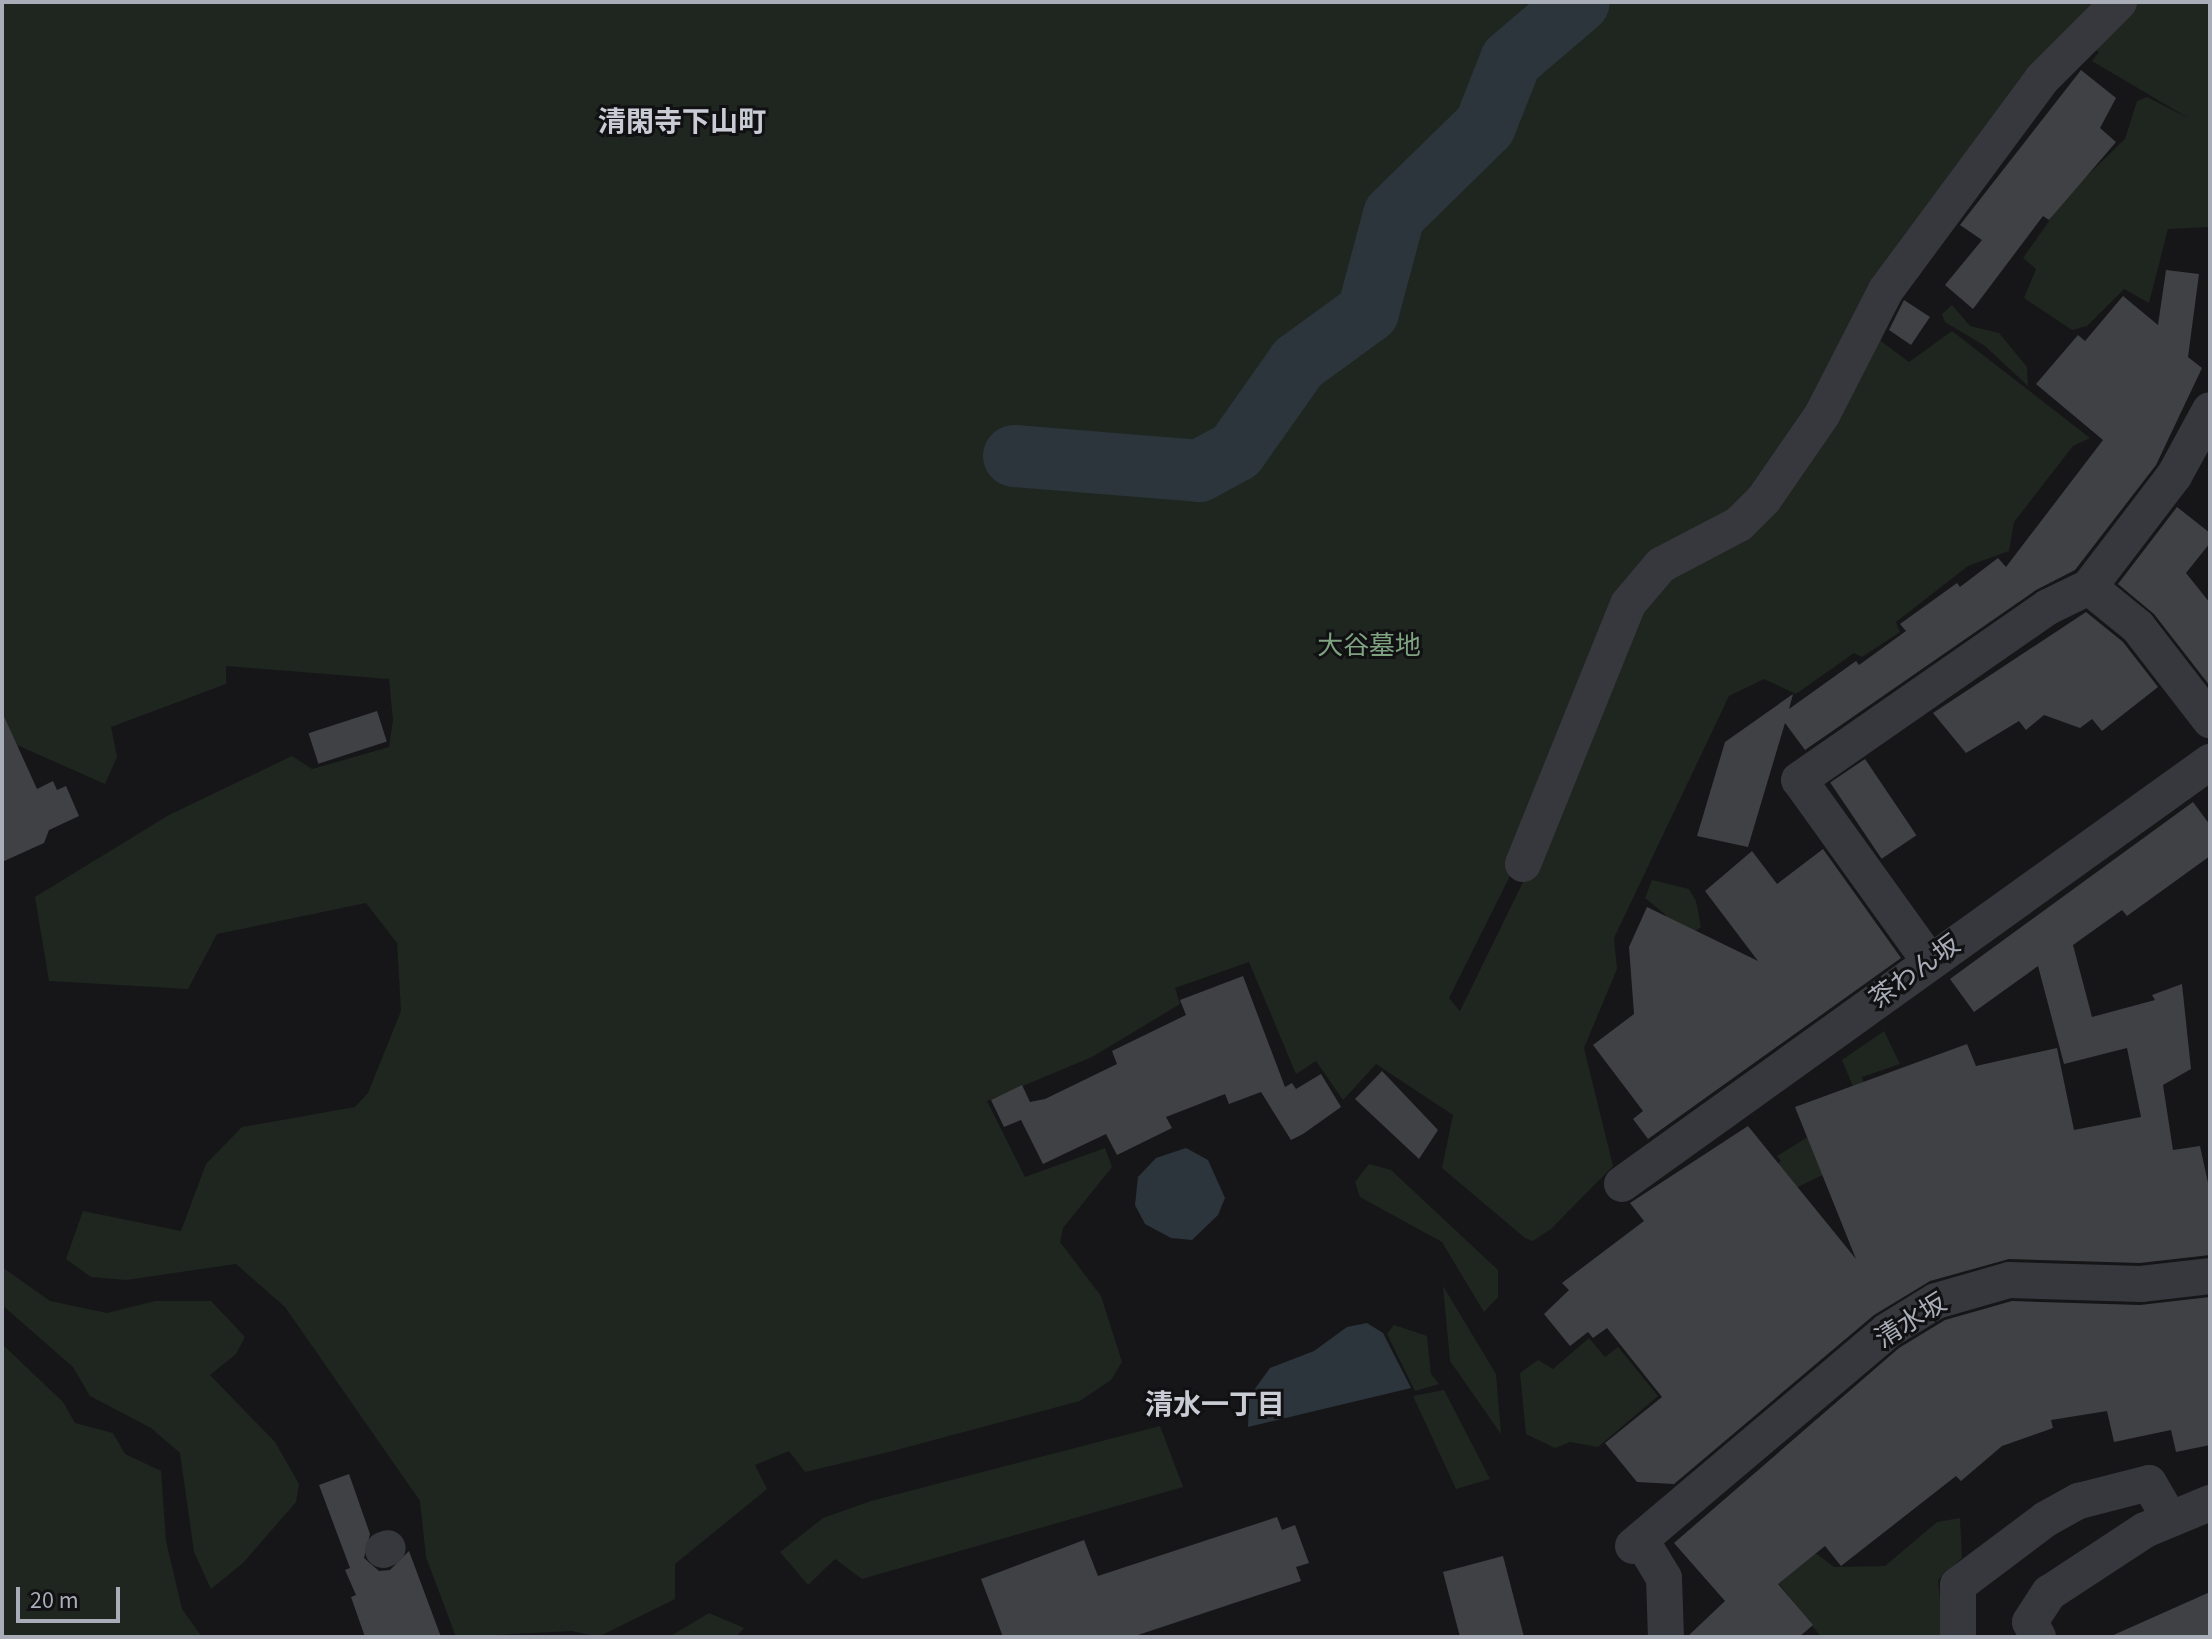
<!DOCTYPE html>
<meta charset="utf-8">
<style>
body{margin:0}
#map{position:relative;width:2212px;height:1639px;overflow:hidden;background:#161618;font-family:"Source Sans 3","Noto Sans JP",sans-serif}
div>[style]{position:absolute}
.green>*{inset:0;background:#1e261f}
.water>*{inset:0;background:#2c353c}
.river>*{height:62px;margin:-31px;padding:0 31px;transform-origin:31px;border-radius:31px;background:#2c353c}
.building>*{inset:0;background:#404145;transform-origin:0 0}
.minor>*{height:36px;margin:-18px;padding:0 18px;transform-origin:18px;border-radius:18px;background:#37383d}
span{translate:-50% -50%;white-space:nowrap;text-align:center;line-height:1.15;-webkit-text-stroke:6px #111113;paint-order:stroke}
.park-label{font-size:26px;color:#7fa381}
.street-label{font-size:26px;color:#a8adb8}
.neighbourhood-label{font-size:28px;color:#c9ccd4;font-weight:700}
.frame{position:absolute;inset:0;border:4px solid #a8adb8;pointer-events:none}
.scale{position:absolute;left:16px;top:1587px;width:104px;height:36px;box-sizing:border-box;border:4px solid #a8adb8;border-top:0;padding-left:10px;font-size:24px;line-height:28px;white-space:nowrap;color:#a8adb8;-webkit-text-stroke:6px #111113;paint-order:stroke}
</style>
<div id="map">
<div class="green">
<div style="clip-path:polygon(2px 2px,2109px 2px,2038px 74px,1857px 324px,1821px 408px,1748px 508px,1670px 552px,1627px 592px,1517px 862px,1449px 998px,1460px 1011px,1551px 825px,1632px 613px,1669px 567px,1744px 530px,1777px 497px,1830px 416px,1870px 333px,1909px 362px,1952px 331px,2090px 438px,2073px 446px,2014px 522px,2009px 551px,1968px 566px,1896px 622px,1900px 632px,1862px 657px,1854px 653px,1796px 694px,1764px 679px,1729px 696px,1614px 938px,1617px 969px,1584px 1048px,1613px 1166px,1551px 1229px,1533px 1241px,1525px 1238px,1442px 1168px,1453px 1115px,1376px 1064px,1343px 1100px,1316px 1061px,1296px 1074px,1249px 962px,1175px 988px,1180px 1004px,1092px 1057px,987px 1101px,1025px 1177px,1105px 1148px,1112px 1167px,1063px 1228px,1060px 1242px,1101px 1296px,1122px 1362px,1111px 1380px,1080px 1401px,889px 1452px,805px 1472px,789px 1451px,755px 1465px,767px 1489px,675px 1564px,675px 1599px,598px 1637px,572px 1631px,456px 1637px,426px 1557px,420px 1501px,285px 1307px,236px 1264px,126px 1280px,91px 1277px,66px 1259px,83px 1211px,181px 1231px,206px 1164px,242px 1127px,355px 1107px,368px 1093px,401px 1011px,397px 943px,366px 903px,217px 934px,188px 989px,49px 981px,35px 897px,169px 815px,292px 756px,312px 769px,389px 747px,393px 720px,389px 679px,226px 666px,226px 684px,111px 727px,117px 757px,105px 784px,17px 745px,2px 745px)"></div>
<div style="clip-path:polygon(2128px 2px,2210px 2px,2210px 227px,2168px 229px,2149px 303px,2124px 289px,2087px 326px,2072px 330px,2024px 298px,2036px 269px,2023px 258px,2068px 194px,2125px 139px,2137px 101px,2147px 97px,2190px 119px,2092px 61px,2099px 52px,2088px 46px)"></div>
<div style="clip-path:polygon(1952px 305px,1970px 326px,1999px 333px,2027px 367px,2028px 386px,1985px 346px,1945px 322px,1942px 314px)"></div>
<div style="clip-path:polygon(1652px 880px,1689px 889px,1696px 901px,1701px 927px,1675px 946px,1663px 932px,1666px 915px,1645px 898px)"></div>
<div style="clip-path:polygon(1884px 1031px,1900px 1064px,1862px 1077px,1871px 1103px,1861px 1106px,1842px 1060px)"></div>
<div style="clip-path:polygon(1811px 1135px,1831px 1171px,1785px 1193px,1767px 1171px,1781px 1161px,1777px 1156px)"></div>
<div style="clip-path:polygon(1369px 1164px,1391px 1170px,1498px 1270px,1498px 1297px,1484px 1312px,1442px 1242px,1360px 1197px,1355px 1182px)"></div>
<div style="clip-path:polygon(2px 1267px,50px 1301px,107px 1313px,155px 1301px,211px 1301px,245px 1337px,236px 1354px,210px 1375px,275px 1442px,299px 1484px,296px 1502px,243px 1563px,211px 1589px,194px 1552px,180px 1453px,151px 1428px,90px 1396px,73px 1367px,2px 1305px)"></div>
<div style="clip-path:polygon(1443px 1286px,1496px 1374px,1501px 1434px,1450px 1361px)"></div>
<div style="clip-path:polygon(1394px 1325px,1427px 1336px,1431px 1374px,1439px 1384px,1415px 1391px,1387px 1334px)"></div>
<div style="clip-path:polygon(1589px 1338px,1605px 1357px,1618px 1347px,1658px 1396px,1598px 1447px,1570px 1442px,1555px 1448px,1526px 1434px,1520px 1373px,1538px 1360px,1553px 1369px)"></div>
<div style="clip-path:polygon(2px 1344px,63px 1402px,75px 1423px,113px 1433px,125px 1454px,161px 1471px,166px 1541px,182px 1609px,202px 1637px,2px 1637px)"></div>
<div style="clip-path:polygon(1444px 1390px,1490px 1479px,1456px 1489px,1413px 1396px)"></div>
<div style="clip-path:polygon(1160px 1426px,1183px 1487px,862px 1579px,835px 1559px,808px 1585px,780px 1552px,823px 1518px,871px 1501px)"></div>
<div style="clip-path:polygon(1960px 1518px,1962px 1558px,1938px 1580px,1944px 1637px,1821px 1637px,1761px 1561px,1817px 1554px,1834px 1567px,1885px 1566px,1937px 1522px)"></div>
<div style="clip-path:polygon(709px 1613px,744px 1628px,736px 1637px,669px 1637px)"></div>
</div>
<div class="water">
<div style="clip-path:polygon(1186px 1148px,1208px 1160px,1225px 1198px,1218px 1215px,1192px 1240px,1171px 1238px,1145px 1224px,1135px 1205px,1138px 1177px,1156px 1158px)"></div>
<div style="clip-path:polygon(1367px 1323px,1383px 1333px,1411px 1388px,1248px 1427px,1249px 1397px,1270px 1368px,1314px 1351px,1347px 1327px)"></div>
</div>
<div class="river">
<div style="left:1014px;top:456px;width:186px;rotate:4.6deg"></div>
<div style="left:1199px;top:471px;width:42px;rotate:-28.4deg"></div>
<div style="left:1236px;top:451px;width:108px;rotate:-54.8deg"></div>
<div style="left:1298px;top:363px;width:87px;rotate:-36.1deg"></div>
<div style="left:1368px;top:312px;width:100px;rotate:-75deg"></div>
<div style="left:1394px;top:215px;width:127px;rotate:-44.4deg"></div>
<div style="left:1485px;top:126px;width:71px;rotate:-68.5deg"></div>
<div style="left:1511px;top:60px;width:89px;rotate:-40.5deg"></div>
</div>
<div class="building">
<div style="clip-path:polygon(2081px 70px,2116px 98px,2100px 128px,2116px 142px,2049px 220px,2043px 216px,1973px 309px,1945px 285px,1982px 240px,1960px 225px)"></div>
<div style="clip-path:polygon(2166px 270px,2199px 274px,2188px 357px,2202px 368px,2156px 465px,2075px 570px,2036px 590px,1805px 750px,1785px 723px,1748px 847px,1697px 836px,1725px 742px,1793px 694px,1789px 709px,1856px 661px,1859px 665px,1906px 631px,1900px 624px,1957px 583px,1960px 587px,1998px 558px,2006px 567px,2103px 440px,2036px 384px,2078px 335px,2085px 341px,2123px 296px,2158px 325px)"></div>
<div style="clip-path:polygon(1904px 300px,1930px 317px,1911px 345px,1889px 330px)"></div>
<div style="clip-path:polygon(2177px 507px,2210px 533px,2210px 543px,2186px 573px,2210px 603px,2210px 686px,2154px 614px,2118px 584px)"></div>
<div style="clip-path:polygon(2086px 612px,2123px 642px,2158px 687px,2102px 731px,2092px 719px,2080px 728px,2044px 715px,2026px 730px,2019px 721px,1966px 753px,1933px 713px)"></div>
<div style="left:377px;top:711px;width:32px;height:72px;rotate:72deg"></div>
<div style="clip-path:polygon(2px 712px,37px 789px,53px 781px,57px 790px,66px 786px,79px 816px,49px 830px,44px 843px,2px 862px)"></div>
<div style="left:1865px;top:759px;width:92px;height:42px;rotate:56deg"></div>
<div style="clip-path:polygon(2193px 802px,2210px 825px,2210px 856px,2127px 916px,2122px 910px,2073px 945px,2092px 1017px,2155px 1000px,2152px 995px,2182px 984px,2191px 1069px,2163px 1085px,2173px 1150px,2200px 1146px,2210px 1192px,2210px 1255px,2140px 1263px,2009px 1259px,1930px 1281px,1874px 1315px,1674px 1484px,1637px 1482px,1605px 1443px,1662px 1397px,1607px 1328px,1593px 1338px,1588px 1332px,1570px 1346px,1544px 1314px,1569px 1290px,1562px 1283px,1644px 1221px,1630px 1203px,1748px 1126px,1856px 1259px,1795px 1107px,1967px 1044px,1976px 1066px,2057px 1048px,2074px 1130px,2141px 1117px,2127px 1048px,2064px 1064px,2038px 966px,1974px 1012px,1950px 979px)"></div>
<div style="clip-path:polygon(1823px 849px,1901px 958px,1648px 1139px,1633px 1119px,1643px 1111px,1593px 1045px,1634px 1014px,1629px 947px,1647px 907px,1758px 961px,1705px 891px,1752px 851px,1777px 884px)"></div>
<div style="clip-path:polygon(1243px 976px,1285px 1087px,1292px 1083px,1296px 1089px,1321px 1074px,1341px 1107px,1303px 1134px,1291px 1140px,1261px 1092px,1229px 1104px,1225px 1094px,1166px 1117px,1172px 1128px,1117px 1155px,1106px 1134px,1043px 1164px,1021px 1120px,1004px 1127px,991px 1100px,1022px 1085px,1030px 1102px,1045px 1099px,1117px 1064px,1112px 1051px,1186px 1015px,1180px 1000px)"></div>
<div style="clip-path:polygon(1382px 1071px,1438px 1130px,1419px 1159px,1355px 1099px)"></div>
<div style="clip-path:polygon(2210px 1297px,2210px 1445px,2176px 1452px,2171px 1430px,2114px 1442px,2107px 1411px,2051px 1420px,2053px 1428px,2002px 1446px,1961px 1481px,1956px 1476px,1841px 1566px,1825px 1546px,1778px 1584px,1813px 1625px,1799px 1637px,1687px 1637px,1725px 1601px,1674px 1543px,1899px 1348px,1945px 1320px,2012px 1301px,2140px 1305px)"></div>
<div style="clip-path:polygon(349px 1474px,370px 1534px,364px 1558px,379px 1571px,390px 1570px,409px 1551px,441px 1637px,365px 1637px,351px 1597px,356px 1595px,345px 1570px,350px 1568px,319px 1485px)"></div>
<div style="clip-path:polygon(1277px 1517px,1282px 1530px,1295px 1525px,1309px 1563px,1296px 1567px,1301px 1581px,1132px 1637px,1003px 1637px,981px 1579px,1084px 1540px,1098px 1576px)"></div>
<div style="clip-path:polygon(1503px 1556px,1524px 1637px,1460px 1637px,1443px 1572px)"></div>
<div style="clip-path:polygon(2210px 1592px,2210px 1637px,2109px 1637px)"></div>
</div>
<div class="minor">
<div style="left:2089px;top:587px;width:63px;rotate:39.2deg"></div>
<div style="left:2138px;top:627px;width:118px;rotate:52.3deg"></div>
<div style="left:1523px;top:864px;width:280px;rotate:-68deg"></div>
<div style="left:1628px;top:604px;width:51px;rotate:-49.8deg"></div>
<div style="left:1661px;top:565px;width:88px;rotate:-27.7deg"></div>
<div style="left:1739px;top:524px;width:35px;rotate:-45deg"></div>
<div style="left:1764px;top:499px;width:102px;rotate:-55.4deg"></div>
<div style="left:1822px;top:415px;width:140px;rotate:-62.9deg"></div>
<div style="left:1886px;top:290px;width:262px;rotate:-53.5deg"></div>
<div style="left:2042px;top:79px;width:109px;rotate:-45deg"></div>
<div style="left:1930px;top:962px;width:224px;rotate:-125.7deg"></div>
<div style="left:1799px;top:780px;width:303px;rotate:-34.8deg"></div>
<div style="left:2048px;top:607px;width:46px;rotate:-26deg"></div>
<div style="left:2089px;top:587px;width:140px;rotate:-52.6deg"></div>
<div style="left:2174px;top:476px;width:75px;rotate:-61.4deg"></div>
<div style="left:1622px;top:1184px;width:724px;rotate:-35.67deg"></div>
<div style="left:1641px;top:1540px;width:44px;rotate:58.8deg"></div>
<div style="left:1664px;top:1578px;width:59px;rotate:88.1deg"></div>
<div style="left:1633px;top:1546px;width:333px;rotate:-40.2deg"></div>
<div style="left:1887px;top:1331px;width:57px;rotate:-31.5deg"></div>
<div style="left:1936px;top:1301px;width:76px;rotate:-16deg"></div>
<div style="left:2009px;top:1280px;width:132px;rotate:1.7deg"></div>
<div style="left:2141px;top:1284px;width:69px;rotate:-6.6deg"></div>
<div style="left:383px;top:1550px;width:5px;rotate:-22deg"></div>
<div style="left:1958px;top:1637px;width:52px;rotate:-90deg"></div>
<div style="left:1958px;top:1585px;width:110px;rotate:-36.9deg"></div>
<div style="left:2046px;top:1519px;width:38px;rotate:-29deg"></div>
<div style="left:2079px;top:1501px;width:72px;rotate:-14.4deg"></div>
<div style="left:2149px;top:1483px;width:39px;rotate:60deg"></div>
<div style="left:2038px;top:1637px;width:17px;rotate:-118deg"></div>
<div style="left:2030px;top:1622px;width:35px;rotate:-57deg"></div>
<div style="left:2049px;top:1593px;width:115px;rotate:-33.3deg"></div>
<div style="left:2145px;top:1530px;width:70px;rotate:-22.6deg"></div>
</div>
<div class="park-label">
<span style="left:1369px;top:646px">大谷墓地</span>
</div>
<div class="street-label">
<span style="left:1915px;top:972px;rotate:-36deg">茶わん坂</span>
<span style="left:1911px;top:1321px;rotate:-32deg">清水坂</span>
</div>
<div class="neighbourhood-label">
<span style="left:682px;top:122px">清閑寺下山町</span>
<span style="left:1215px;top:1405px">清水一丁目</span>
</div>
<div class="frame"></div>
<div class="scale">20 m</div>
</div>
